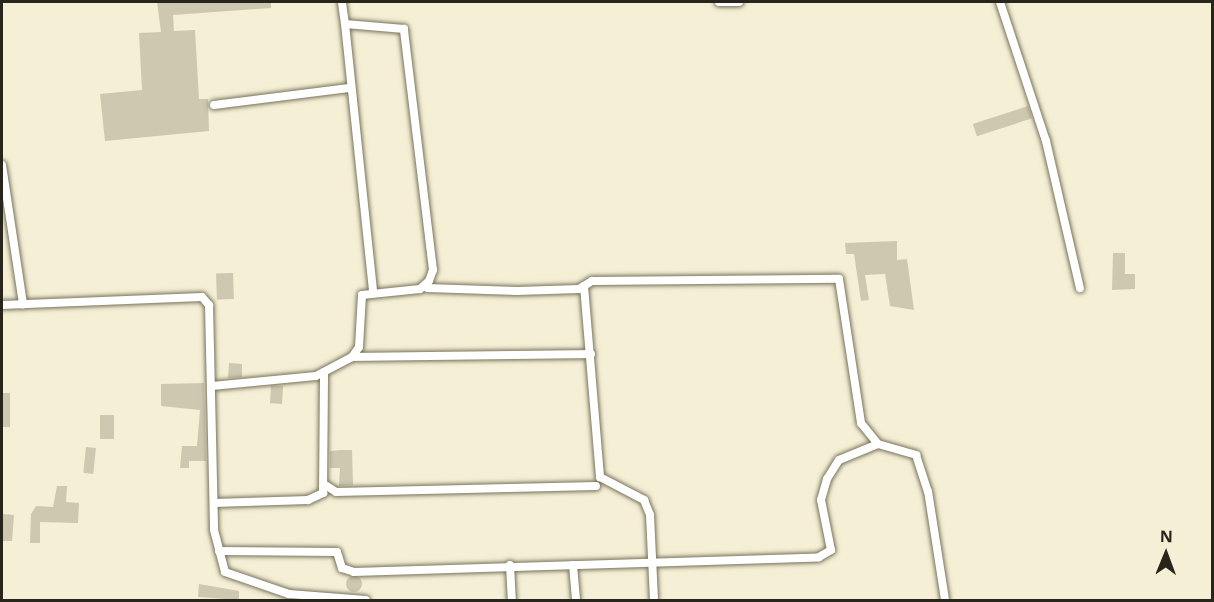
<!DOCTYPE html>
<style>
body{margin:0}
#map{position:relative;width:1214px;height:602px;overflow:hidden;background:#f4efd5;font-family:"Open Sans",sans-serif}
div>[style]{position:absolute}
.building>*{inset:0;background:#cdc8af;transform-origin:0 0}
.round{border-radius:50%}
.roads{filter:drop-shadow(0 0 2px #78735c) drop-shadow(0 0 2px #78735c)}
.minor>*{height:8px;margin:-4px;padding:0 4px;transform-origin:4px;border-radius:4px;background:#fff}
span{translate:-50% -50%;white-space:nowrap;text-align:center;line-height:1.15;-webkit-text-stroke:6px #f4efd5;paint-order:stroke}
.frame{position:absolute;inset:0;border:3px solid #27251c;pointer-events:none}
.north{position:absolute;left:1136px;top:524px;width:60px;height:60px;-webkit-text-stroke:4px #f4efd5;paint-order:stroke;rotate:1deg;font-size:16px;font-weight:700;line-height:24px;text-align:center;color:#27251c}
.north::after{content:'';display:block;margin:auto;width:21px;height:27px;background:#27251c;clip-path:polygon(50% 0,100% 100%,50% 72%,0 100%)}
</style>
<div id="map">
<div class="building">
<div style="clip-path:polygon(157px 2px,271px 2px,271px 8px,173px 15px,174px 31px,195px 30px,199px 99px,208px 99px,209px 131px,105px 141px,100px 94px,142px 90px,139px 33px,161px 32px)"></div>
<div style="left:1028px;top:106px;width:13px;height:58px;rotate:72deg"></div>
<div style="clip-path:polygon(897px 241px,897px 260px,907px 259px,914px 310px,890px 306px,885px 274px,865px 275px,869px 300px,861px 301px,854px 254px,846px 254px,845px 243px)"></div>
<div style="clip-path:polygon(1113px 253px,1125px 253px,1125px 274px,1135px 274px,1135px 289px,1112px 290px)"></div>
<div style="left:233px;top:273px;width:26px;height:17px;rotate:88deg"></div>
<div style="clip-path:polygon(229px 363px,242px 364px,242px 377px,228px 378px)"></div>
<div style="clip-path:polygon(204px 383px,206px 461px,189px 461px,189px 468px,180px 468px,182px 446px,197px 446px,200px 410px,161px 406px,161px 384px)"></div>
<div style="left:283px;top:386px;width:18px;height:12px;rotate:93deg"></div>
<div style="left:2px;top:393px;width:8px;height:34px"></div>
<div style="left:100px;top:415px;width:14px;height:24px"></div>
<div style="left:86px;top:447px;width:10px;height:26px;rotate:6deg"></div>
<div style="clip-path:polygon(341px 450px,352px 450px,353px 485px,339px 486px,340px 468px,330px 468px,330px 451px)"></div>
<div style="clip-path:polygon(57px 486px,67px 486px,66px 502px,79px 503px,78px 523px,40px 522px,40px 543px,30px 543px,31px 514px,36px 506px,53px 507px)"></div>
<div style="clip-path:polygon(2px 514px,14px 515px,12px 541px,2px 541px)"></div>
<div class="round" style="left:346px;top:576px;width:16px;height:16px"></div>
<div style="clip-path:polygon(199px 584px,239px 591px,239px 600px,198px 597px)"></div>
</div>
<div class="roads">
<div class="minor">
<div style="left:719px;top:2px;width:20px"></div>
<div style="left:1000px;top:2px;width:146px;rotate:71.7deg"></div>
<div style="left:1046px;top:141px;width:151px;rotate:77deg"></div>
<div style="left:345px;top:24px;width:268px;rotate:84deg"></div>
<div style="left:214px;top:105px;width:136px;rotate:-7.2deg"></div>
<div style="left:2px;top:165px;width:141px;rotate:81.4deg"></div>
<div style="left:584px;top:286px;width:192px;rotate:85.2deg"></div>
<div style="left:600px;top:477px;width:50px;rotate:27.6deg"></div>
<div style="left:644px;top:500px;width:16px;rotate:68deg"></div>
<div style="left:650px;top:515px;width:85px;rotate:87.3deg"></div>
<div style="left:427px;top:288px;width:90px;rotate:1.9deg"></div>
<div style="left:517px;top:291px;width:62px;rotate:-1.8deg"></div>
<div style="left:579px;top:289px;width:15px;rotate:-32deg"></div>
<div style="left:592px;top:281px;width:247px;rotate:-0.5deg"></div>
<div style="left:839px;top:279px;width:146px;rotate:81.3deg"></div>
<div style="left:861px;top:423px;width:27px;rotate:51deg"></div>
<div style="left:2px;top:305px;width:200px;rotate:-2.3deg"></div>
<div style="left:202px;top:297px;width:11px;rotate:49deg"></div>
<div style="left:209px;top:305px;width:225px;rotate:88.7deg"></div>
<div style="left:214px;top:530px;width:43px;rotate:75.3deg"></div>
<div style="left:225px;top:572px;width:68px;rotate:19deg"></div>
<div style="left:289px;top:594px;width:77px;rotate:4.5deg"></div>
<div style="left:352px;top:357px;width:239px;rotate:-0.7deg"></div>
<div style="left:212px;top:386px;width:104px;rotate:-5.5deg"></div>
<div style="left:316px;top:376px;width:41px;rotate:-27.8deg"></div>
<div style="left:352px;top:357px;width:12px;rotate:-55deg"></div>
<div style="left:359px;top:347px;width:52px;rotate:-86.7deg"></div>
<div style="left:362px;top:295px;width:58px;rotate:-5.9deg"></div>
<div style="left:420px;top:289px;width:12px;rotate:-42deg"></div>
<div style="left:429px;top:281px;width:12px;rotate:-70deg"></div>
<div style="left:433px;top:270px;width:243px;rotate:-96.9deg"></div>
<div style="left:404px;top:29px;width:59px;rotate:-175.2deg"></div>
<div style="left:345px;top:24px;width:22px;rotate:-98deg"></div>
<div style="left:325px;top:485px;width:13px;rotate:32deg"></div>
<div style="left:336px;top:492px;width:260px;rotate:-1.3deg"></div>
<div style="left:214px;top:503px;width:94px;rotate:-1.8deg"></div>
<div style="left:308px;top:500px;width:17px;rotate:-25deg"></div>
<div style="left:323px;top:493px;width:121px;rotate:-89.5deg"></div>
<div style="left:219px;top:551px;width:118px;rotate:0.5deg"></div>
<div style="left:337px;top:552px;width:17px;rotate:73deg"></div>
<div style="left:342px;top:568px;width:13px;rotate:18deg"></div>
<div style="left:354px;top:572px;width:465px;rotate:-1.8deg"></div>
<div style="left:819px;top:557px;width:14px;rotate:-30deg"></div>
<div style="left:831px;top:550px;width:51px;rotate:-101.3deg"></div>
<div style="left:821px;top:500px;width:22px;rotate:-74deg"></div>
<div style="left:827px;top:479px;width:22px;rotate:-58deg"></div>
<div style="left:839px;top:460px;width:42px;rotate:-22.3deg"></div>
<div style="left:878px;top:444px;width:40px;rotate:16deg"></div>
<div style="left:916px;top:455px;width:38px;rotate:72deg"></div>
<div style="left:928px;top:491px;width:110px;rotate:81.1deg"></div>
<div style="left:510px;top:565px;width:35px;rotate:87deg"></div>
<div style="left:573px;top:565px;width:35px;rotate:85deg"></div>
</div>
</div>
<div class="frame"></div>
<div class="north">N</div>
</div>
